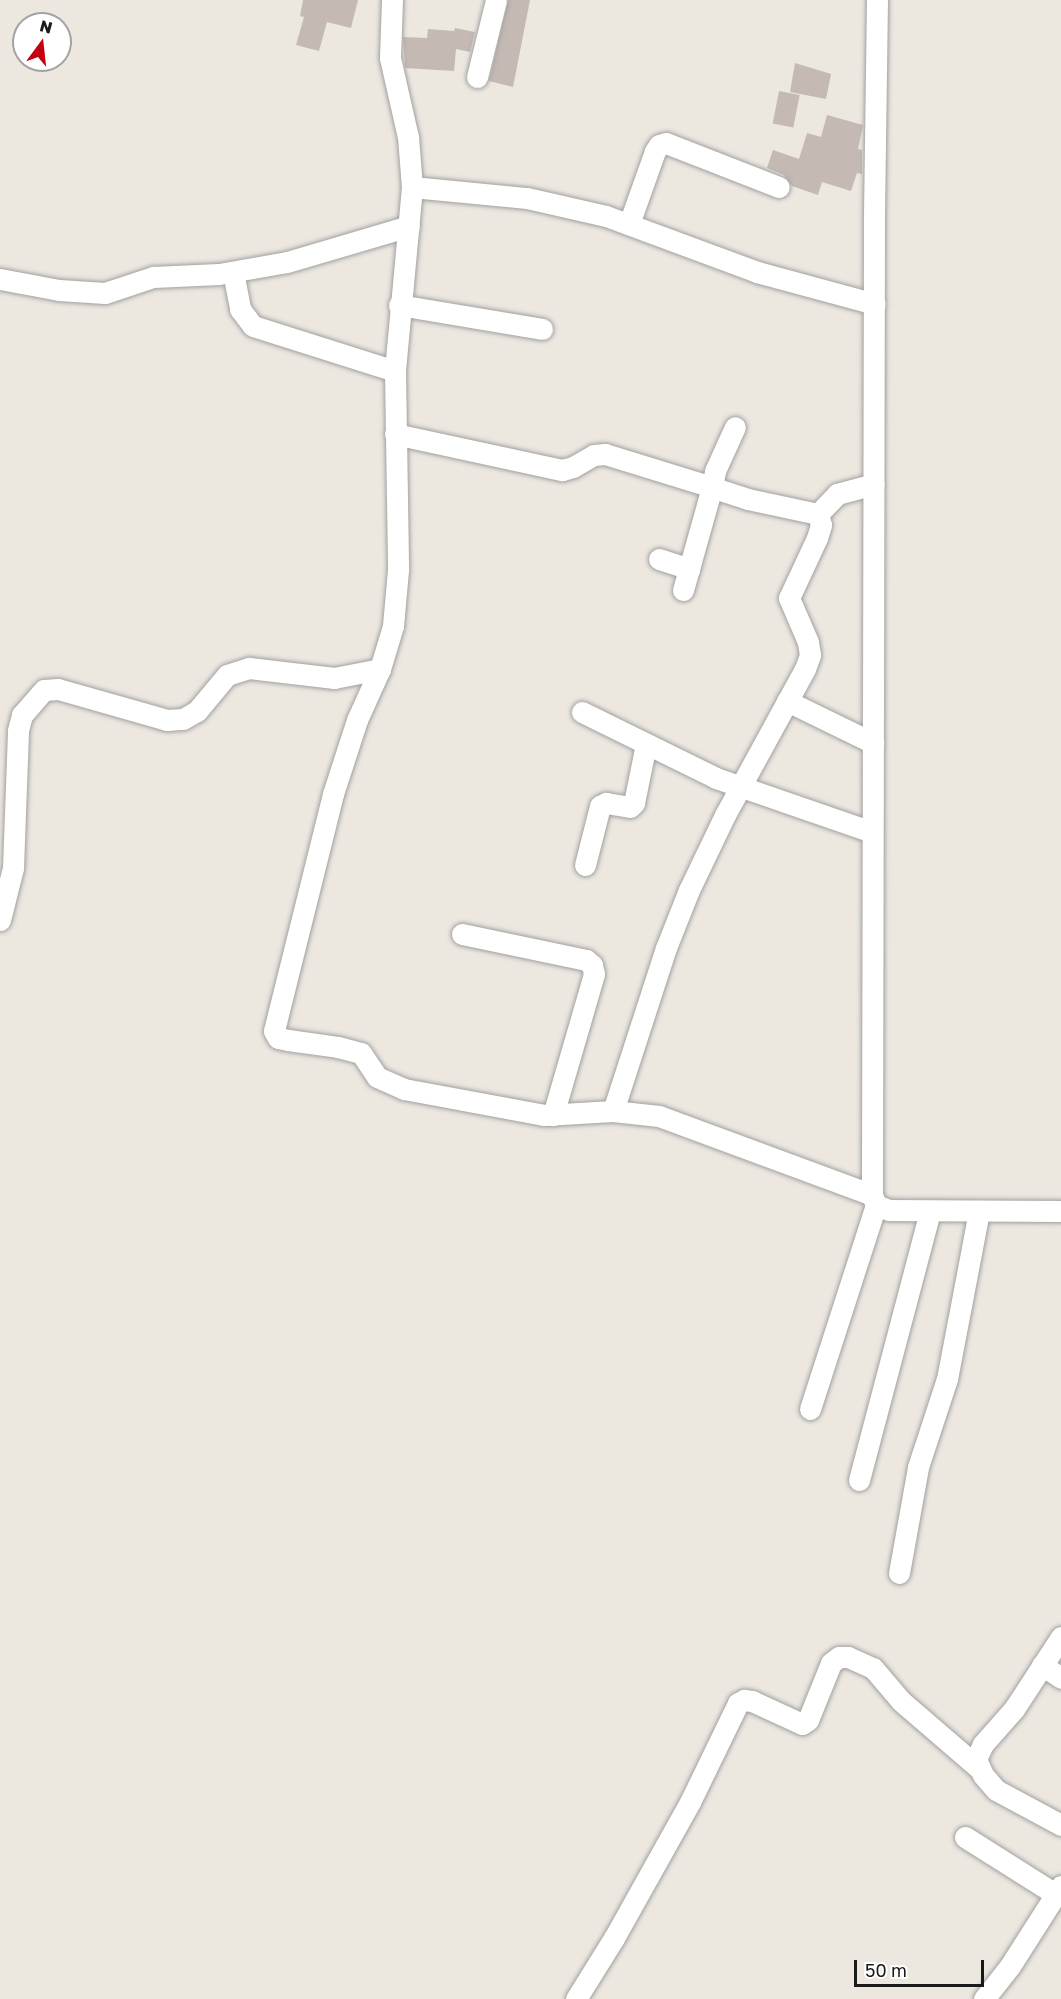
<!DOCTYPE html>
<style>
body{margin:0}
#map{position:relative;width:1061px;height:1999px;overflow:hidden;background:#ece7df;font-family:"Golos Text",sans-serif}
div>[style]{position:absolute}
.building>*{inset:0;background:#c4b9b3;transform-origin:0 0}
.roads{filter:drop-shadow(0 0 2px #a1a1a1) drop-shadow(0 0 2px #a1a1a1)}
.street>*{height:21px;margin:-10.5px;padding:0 10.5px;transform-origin:10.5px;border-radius:10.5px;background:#fff}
span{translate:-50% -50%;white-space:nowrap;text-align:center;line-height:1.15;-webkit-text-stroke:4.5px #fff;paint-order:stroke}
.north{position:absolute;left:12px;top:12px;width:60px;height:60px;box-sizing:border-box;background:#fff;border:2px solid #a3a3a3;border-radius:50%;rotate:15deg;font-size:16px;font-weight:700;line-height:24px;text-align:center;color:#1a1a1a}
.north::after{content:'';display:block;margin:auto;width:21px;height:27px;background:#c4010e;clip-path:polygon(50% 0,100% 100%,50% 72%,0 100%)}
.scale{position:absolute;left:854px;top:1960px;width:130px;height:27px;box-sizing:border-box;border:3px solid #1a1a1a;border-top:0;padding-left:8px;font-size:18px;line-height:21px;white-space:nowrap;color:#1a1a1a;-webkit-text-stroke:4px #fff;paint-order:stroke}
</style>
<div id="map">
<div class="building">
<div style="clip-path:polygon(303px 0,358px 0,351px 28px,327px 22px,319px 51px,296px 45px,304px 17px,300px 16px)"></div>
<div style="clip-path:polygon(508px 0,530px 0,513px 87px,489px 81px)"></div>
<div style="clip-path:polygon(455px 28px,475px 32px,470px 52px,456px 49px,454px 71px,405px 68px,403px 37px,427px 38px,428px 29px,454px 31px)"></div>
<div style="clip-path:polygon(795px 63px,831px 74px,826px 99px,790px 92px)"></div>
<div style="left:779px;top:91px;width:21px;height:33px;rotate:11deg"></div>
<div style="clip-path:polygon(827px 115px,863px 125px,858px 149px,862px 150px,862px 174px,857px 173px,851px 191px,822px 182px,818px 195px,792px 186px,784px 175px,767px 168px,773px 150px,799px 159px,807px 133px,821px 137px)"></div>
</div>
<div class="roads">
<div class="street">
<div style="left:392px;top:0;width:58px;rotate:92deg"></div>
<div style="left:390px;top:58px;width:81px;rotate:77.2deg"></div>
<div style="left:408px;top:137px;width:50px;rotate:85.4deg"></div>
<div style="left:412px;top:187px;width:185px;rotate:95.3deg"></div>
<div style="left:395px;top:371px;width:199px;rotate:89.1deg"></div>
<div style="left:398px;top:570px;width:56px;rotate:95.1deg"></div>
<div style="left:393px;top:626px;width:45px;rotate:106.8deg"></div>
<div style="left:380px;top:669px;width:56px;rotate:114.3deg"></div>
<div style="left:357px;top:720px;width:78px;rotate:108deg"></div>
<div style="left:333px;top:794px;width:244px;rotate:104deg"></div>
<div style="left:274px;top:1031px;width:8px;rotate:60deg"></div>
<div style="left:278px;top:1038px;width:10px;rotate:11deg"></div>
<div style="left:288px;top:1040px;width:50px;rotate:8deg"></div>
<div style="left:338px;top:1047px;width:24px;rotate:15deg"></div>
<div style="left:361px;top:1053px;width:29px;rotate:56deg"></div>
<div style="left:377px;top:1077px;width:30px;rotate:24deg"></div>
<div style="left:404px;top:1089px;width:142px;rotate:10.5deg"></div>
<div style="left:544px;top:1115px;width:69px;rotate:-3.3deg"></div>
<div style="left:613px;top:1111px;width:46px;rotate:6.2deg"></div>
<div style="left:659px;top:1116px;width:227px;rotate:20.3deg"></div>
<div style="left:877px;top:0;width:221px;rotate:90.8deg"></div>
<div style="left:874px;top:221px;width:974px;rotate:90.12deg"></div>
<div style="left:872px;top:1195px;width:11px;rotate:68deg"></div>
<div style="left:876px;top:1205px;width:14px;rotate:21deg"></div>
<div style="left:889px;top:1210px;width:172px;rotate:0.3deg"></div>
<div style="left:477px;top:77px;width:79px;rotate:-76.1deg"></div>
<div style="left:412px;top:187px;width:116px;rotate:5.5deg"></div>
<div style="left:527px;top:198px;width:81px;rotate:12.8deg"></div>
<div style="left:606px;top:216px;width:161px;rotate:20.3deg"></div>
<div style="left:757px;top:272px;width:122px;rotate:15.2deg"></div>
<div style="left:629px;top:224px;width:77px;rotate:-70.4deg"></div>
<div style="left:655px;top:151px;width:7px;rotate:-56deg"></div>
<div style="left:659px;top:145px;width:7px;rotate:-16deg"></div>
<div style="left:666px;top:143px;width:121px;rotate:21.3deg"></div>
<div style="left:233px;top:272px;width:38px;rotate:79deg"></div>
<div style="left:240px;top:309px;width:21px;rotate:53deg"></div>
<div style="left:253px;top:326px;width:149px;rotate:17.6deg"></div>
<div style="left:0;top:279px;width:60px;rotate:10.6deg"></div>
<div style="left:59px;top:290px;width:46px;rotate:3.7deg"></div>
<div style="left:105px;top:293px;width:51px;rotate:-18.4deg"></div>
<div style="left:153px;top:277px;width:66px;rotate:-2.6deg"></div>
<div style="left:219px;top:274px;width:69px;rotate:-10deg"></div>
<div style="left:287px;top:262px;width:127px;rotate:-16.4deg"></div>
<div style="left:399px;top:305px;width:145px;rotate:9.5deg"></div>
<div style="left:395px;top:434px;width:171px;rotate:12.2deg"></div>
<div style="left:562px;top:470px;width:11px;rotate:-15deg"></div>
<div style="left:573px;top:467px;width:24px;rotate:-30deg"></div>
<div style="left:594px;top:455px;width:11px;rotate:-5deg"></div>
<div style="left:605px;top:454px;width:112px;rotate:17.1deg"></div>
<div style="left:712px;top:487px;width:107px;rotate:105.7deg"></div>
<div style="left:818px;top:514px;width:28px;rotate:-46deg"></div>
<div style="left:837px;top:494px;width:38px;rotate:-15deg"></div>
<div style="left:659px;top:559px;width:32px;rotate:18deg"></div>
<div style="left:787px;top:701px;width:96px;rotate:26deg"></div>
<div style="left:582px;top:712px;width:149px;rotate:26.2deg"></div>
<div style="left:716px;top:778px;width:165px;rotate:19.1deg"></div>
<div style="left:585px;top:865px;width:61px;rotate:-75.7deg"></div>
<div style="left:600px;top:806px;width:7px;rotate:-27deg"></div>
<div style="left:606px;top:803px;width:24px;rotate:9deg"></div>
<div style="left:630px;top:807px;width:6px;rotate:-45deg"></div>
<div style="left:634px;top:803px;width:60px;rotate:-78.5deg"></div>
<div style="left:0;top:920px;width:54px;rotate:-76deg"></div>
<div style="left:13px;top:868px;width:138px;rotate:-87.9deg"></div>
<div style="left:18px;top:730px;width:16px;rotate:-75deg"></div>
<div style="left:22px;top:715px;width:33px;rotate:-49deg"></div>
<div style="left:44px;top:690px;width:14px;rotate:-4deg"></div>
<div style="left:58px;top:689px;width:113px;rotate:15.9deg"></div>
<div style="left:167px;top:720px;width:16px;rotate:-4deg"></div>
<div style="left:183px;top:719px;width:16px;rotate:-30deg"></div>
<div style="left:197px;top:711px;width:47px;rotate:-50.2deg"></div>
<div style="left:227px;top:675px;width:23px;rotate:-18deg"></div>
<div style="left:249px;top:668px;width:86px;rotate:6.7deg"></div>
<div style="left:334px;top:678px;width:47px;rotate:-11.1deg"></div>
<div style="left:462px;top:934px;width:127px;rotate:11.8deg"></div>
<div style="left:586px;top:960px;width:8px;rotate:40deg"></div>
<div style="left:592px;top:965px;width:9px;rotate:77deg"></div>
<div style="left:594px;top:974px;width:147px;rotate:106.2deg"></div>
<div style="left:613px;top:1111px;width:171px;rotate:-72deg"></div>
<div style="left:666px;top:948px;width:62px;rotate:-68.4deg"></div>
<div style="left:689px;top:890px;width:83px;rotate:-64.4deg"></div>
<div style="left:725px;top:815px;width:166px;rotate:-61.3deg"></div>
<div style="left:805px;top:669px;width:15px;rotate:-70deg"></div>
<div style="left:810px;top:655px;width:13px;rotate:-99deg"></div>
<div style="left:808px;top:642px;width:48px;rotate:-113.4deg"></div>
<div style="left:789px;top:598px;width:66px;rotate:-65deg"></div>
<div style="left:817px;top:538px;width:14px;rotate:-73deg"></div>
<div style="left:821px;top:525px;width:11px;rotate:-105deg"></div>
<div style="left:818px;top:514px;width:72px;rotate:-167.9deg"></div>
<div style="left:748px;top:499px;width:38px;rotate:-162deg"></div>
<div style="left:712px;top:487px;width:16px;rotate:-79deg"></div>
<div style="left:715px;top:471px;width:48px;rotate:-65.6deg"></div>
<div style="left:810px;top:1409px;width:214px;rotate:-72.1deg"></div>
<div style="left:859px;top:1480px;width:278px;rotate:-75.2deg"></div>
<div style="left:899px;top:1573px;width:108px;rotate:-79.8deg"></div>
<div style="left:918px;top:1467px;width:93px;rotate:-71.8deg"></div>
<div style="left:947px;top:1379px;width:171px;rotate:-79.2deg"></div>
<div style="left:1061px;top:1637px;width:86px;rotate:123.1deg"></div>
<div style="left:1014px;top:1709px;width:47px;rotate:131.5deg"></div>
<div style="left:983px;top:1744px;width:17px;rotate:115deg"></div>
<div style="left:976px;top:1759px;width:17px;rotate:66deg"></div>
<div style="left:983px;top:1775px;width:20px;rotate:49deg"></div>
<div style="left:996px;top:1790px;width:74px;rotate:28.3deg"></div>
<div style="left:1042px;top:1665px;width:23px;rotate:34deg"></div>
<div style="left:965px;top:1837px;width:107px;rotate:32.3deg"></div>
<div style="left:576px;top:1999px;width:72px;rotate:-58.1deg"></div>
<div style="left:614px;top:1938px;width:156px;rotate:-60.8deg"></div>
<div style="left:690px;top:1802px;width:110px;rotate:-64.1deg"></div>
<div style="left:738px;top:1703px;width:7px;rotate:-27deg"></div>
<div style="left:744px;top:1700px;width:8px;rotate:7deg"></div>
<div style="left:752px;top:1701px;width:55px;rotate:24.7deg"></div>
<div style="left:802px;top:1724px;width:7px;rotate:-34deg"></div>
<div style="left:808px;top:1720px;width:61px;rotate:-68deg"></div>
<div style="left:831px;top:1663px;width:10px;rotate:-37deg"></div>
<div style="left:839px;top:1657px;width:9px"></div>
<div style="left:848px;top:1657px;width:27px;rotate:24deg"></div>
<div style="left:873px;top:1668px;width:43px;rotate:49.7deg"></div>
<div style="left:901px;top:1701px;width:103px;rotate:40.7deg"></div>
<div style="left:984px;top:1999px;width:42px;rotate:-51.8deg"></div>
<div style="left:1010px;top:1966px;width:95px;rotate:-57.5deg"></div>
</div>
</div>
<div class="north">N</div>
<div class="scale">50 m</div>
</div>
